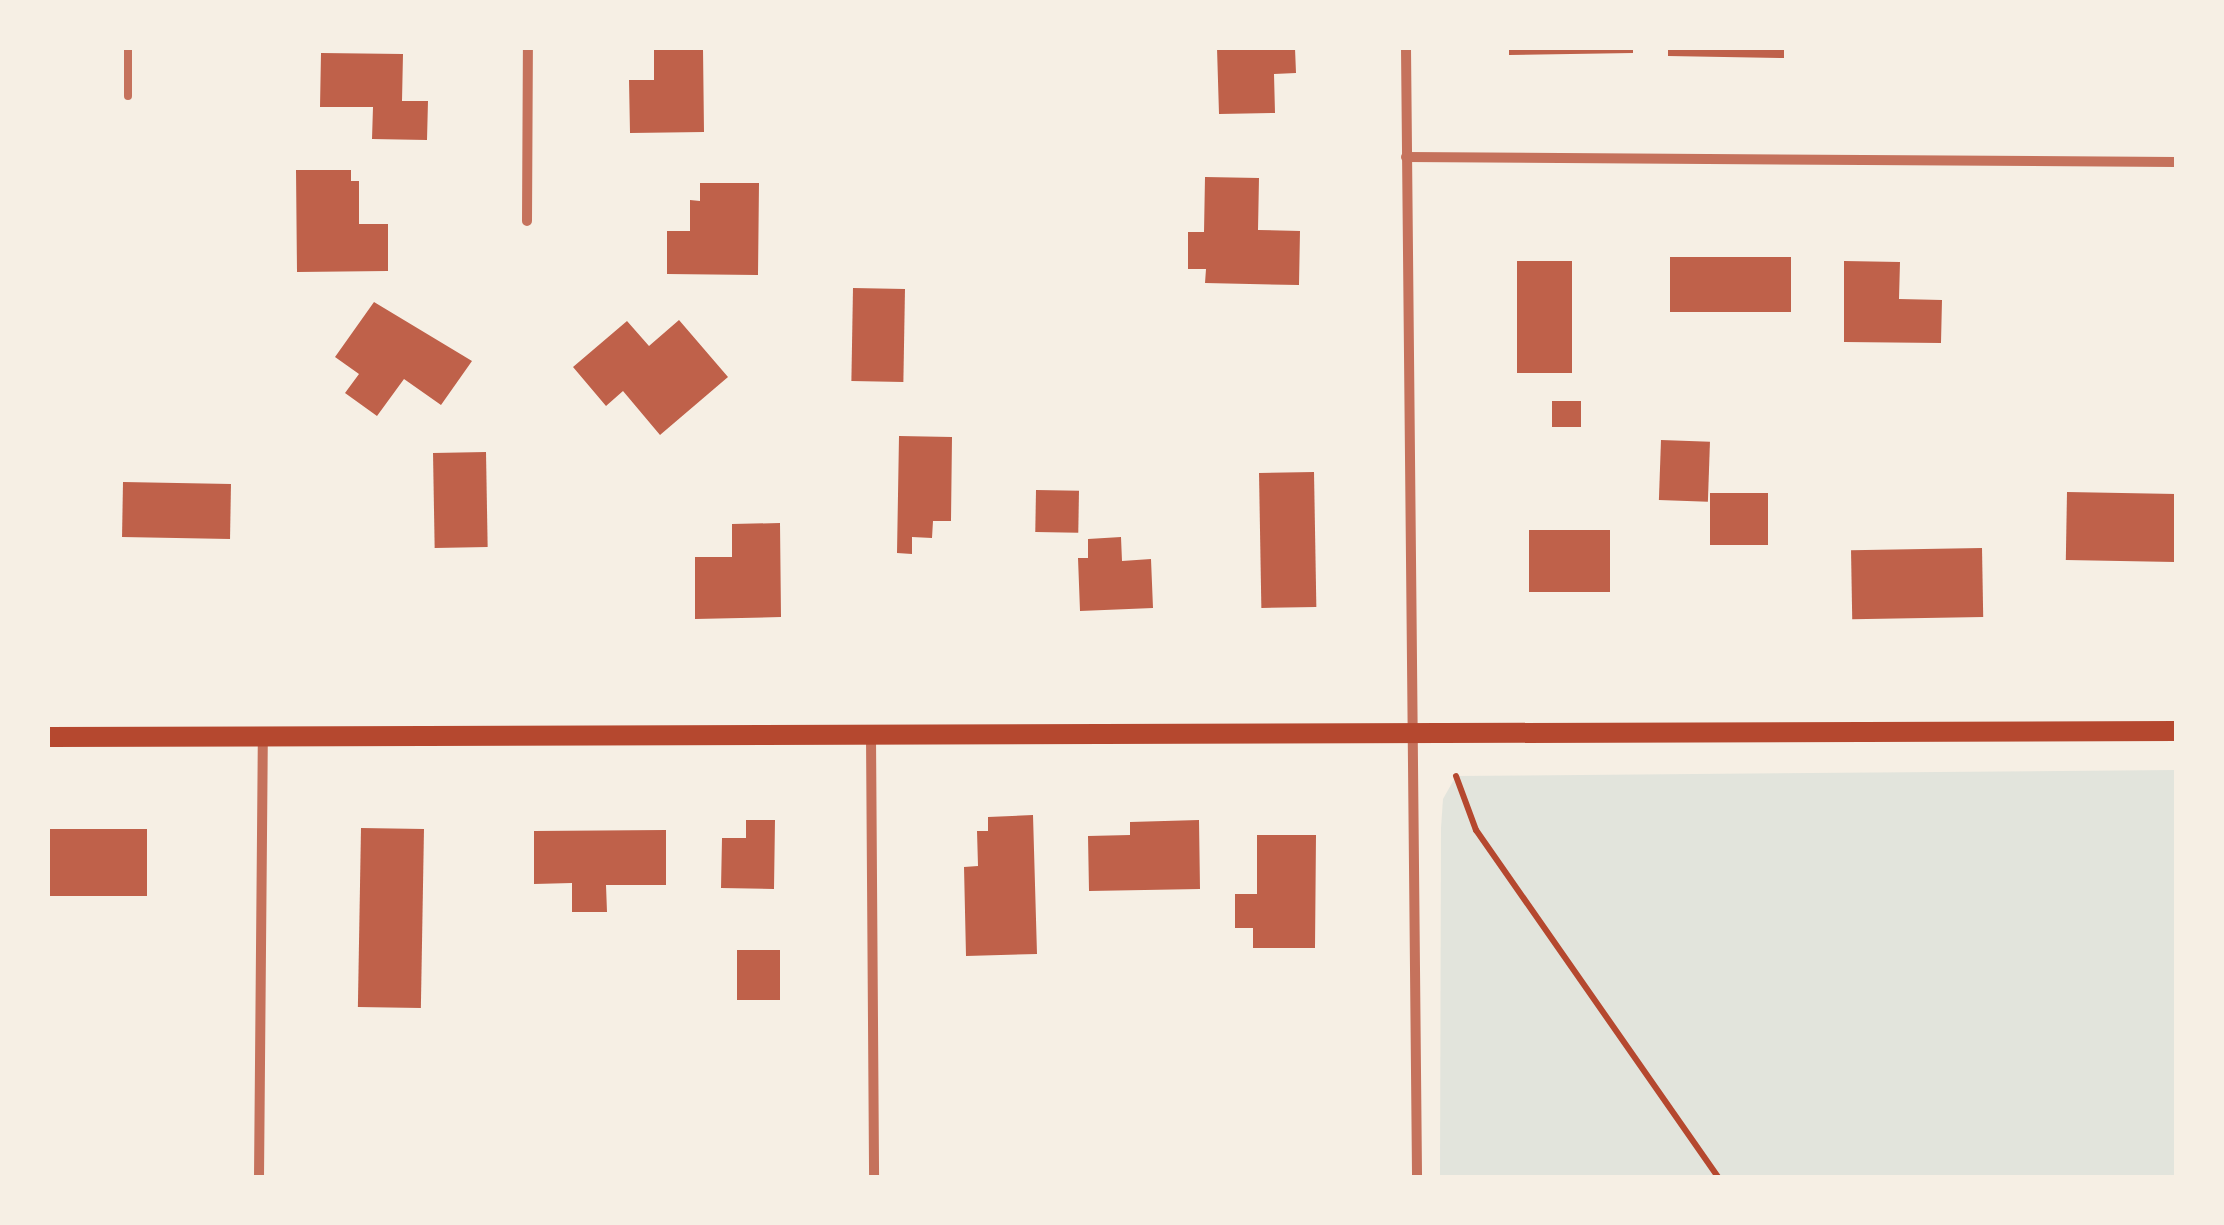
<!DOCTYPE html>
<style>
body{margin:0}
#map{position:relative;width:2224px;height:1225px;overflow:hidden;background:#f6efe4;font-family:Literata,serif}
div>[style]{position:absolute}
.green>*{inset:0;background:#e2e4dc}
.building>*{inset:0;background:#bf614a;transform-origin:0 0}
.path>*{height:6px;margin:-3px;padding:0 3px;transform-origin:3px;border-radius:3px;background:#b5482f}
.service>*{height:8px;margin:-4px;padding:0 4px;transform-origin:4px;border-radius:4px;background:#c5725c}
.minor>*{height:10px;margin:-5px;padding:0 5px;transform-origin:5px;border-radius:5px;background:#c5725c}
.secondary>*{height:20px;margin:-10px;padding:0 10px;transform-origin:10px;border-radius:10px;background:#b5482f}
span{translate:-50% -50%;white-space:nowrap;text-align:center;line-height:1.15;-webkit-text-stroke:8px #f6efe4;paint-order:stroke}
.frame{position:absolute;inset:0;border:50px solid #f6efe4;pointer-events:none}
</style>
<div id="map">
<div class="green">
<div style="clip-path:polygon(2176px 770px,2176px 1177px,1440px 1178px,1441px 828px,1443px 799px,1456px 776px)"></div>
</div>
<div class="building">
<div style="clip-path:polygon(654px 48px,703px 48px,704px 132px,630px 133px,629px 80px,654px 80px)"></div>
<div style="clip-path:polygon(1217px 48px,1295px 48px,1296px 73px,1274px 74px,1275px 113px,1219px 114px)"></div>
<div style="clip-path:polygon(1509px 48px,1633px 48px,1633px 53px,1509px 55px)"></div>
<div style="clip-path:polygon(1668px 48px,1784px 48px,1784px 58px,1668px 56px)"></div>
<div style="clip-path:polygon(321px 53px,403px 54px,402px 101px,428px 101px,427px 140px,372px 139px,373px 107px,320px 107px)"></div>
<div style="clip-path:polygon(296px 170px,351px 170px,351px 181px,359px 181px,359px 224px,388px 224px,388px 271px,297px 272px)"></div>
<div style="clip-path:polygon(1205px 177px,1259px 178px,1258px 230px,1300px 231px,1299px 285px,1205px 283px,1206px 269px,1188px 269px,1188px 232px,1204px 232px)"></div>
<div style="clip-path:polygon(700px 183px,759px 183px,758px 275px,667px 274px,667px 231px,690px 231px,690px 200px,700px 201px)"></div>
<div style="left:1670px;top:257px;width:121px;height:55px"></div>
<div style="left:1517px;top:261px;width:55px;height:112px"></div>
<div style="clip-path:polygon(1844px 261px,1900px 262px,1899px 299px,1942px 300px,1941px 343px,1844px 342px)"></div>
<div style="left:853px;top:288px;width:52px;height:93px;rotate:1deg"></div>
<div style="clip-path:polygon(374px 302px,472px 361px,441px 405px,404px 379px,377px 416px,345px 393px,359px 374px,335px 357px)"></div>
<div style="clip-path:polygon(679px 320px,728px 377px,660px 435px,623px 391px,606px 406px,573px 367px,627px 321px,649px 346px)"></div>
<div style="left:1552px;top:401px;width:29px;height:26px"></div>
<div style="clip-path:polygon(899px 436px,952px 437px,951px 521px,933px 521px,932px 538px,912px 537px,912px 554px,897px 553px)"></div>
<div style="left:1661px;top:440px;width:49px;height:60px;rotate:2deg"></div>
<div style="left:486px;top:452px;width:95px;height:53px;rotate:89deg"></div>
<div style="left:1314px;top:472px;width:135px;height:55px;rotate:89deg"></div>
<div style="left:123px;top:482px;width:108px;height:55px;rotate:1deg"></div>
<div style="left:1036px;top:490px;width:43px;height:42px;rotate:1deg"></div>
<div style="left:2067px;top:492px;width:109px;height:68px;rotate:1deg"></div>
<div style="left:1768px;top:493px;width:52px;height:58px;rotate:90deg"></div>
<div style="clip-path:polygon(780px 523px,781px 617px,695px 619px,695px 557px,732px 557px,732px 524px)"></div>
<div style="left:1529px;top:530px;width:81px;height:62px"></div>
<div style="clip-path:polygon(1121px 537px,1122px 561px,1151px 559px,1153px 608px,1080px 611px,1078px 558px,1088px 558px,1088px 539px)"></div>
<div style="left:1982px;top:548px;width:69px;height:131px;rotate:89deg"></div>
<div style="clip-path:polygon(1033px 815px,1037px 954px,966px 956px,964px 867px,978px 866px,977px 831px,988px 831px,988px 817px)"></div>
<div style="clip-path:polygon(746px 820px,775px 820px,774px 889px,721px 888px,722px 838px,746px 838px)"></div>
<div style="clip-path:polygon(1199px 820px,1200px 889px,1089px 891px,1088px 836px,1130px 835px,1130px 822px)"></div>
<div style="left:361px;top:828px;width:63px;height:179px;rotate:1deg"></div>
<div style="left:147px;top:829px;width:67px;height:99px;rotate:90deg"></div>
<div style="clip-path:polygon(666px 830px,666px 885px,606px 885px,607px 912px,572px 912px,572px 883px,534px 884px,534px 831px)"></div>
<div style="clip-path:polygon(1257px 835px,1316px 835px,1315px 948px,1253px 948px,1253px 928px,1235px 928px,1235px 894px,1257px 894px)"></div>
<div style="left:737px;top:950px;width:43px;height:50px"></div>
</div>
<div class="path">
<div style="left:1456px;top:776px;width:58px;rotate:69.7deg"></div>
<div style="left:1476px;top:830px;width:424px;rotate:55.1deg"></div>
</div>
<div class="service">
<div style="left:128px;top:48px;width:48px;rotate:90deg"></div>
</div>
<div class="minor">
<div style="left:1406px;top:48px;width:1130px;rotate:89.44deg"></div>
<div style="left:1406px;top:157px;width:770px;rotate:0.37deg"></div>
<div style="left:527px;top:221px;width:173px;rotate:-89.7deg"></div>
<div style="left:871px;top:736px;width:442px;rotate:89.6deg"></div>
<div style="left:259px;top:1178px;width:441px;rotate:-89.5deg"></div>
</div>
<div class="secondary">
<div style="left:48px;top:737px;width:2128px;rotate:-0.16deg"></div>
</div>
<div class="frame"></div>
</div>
